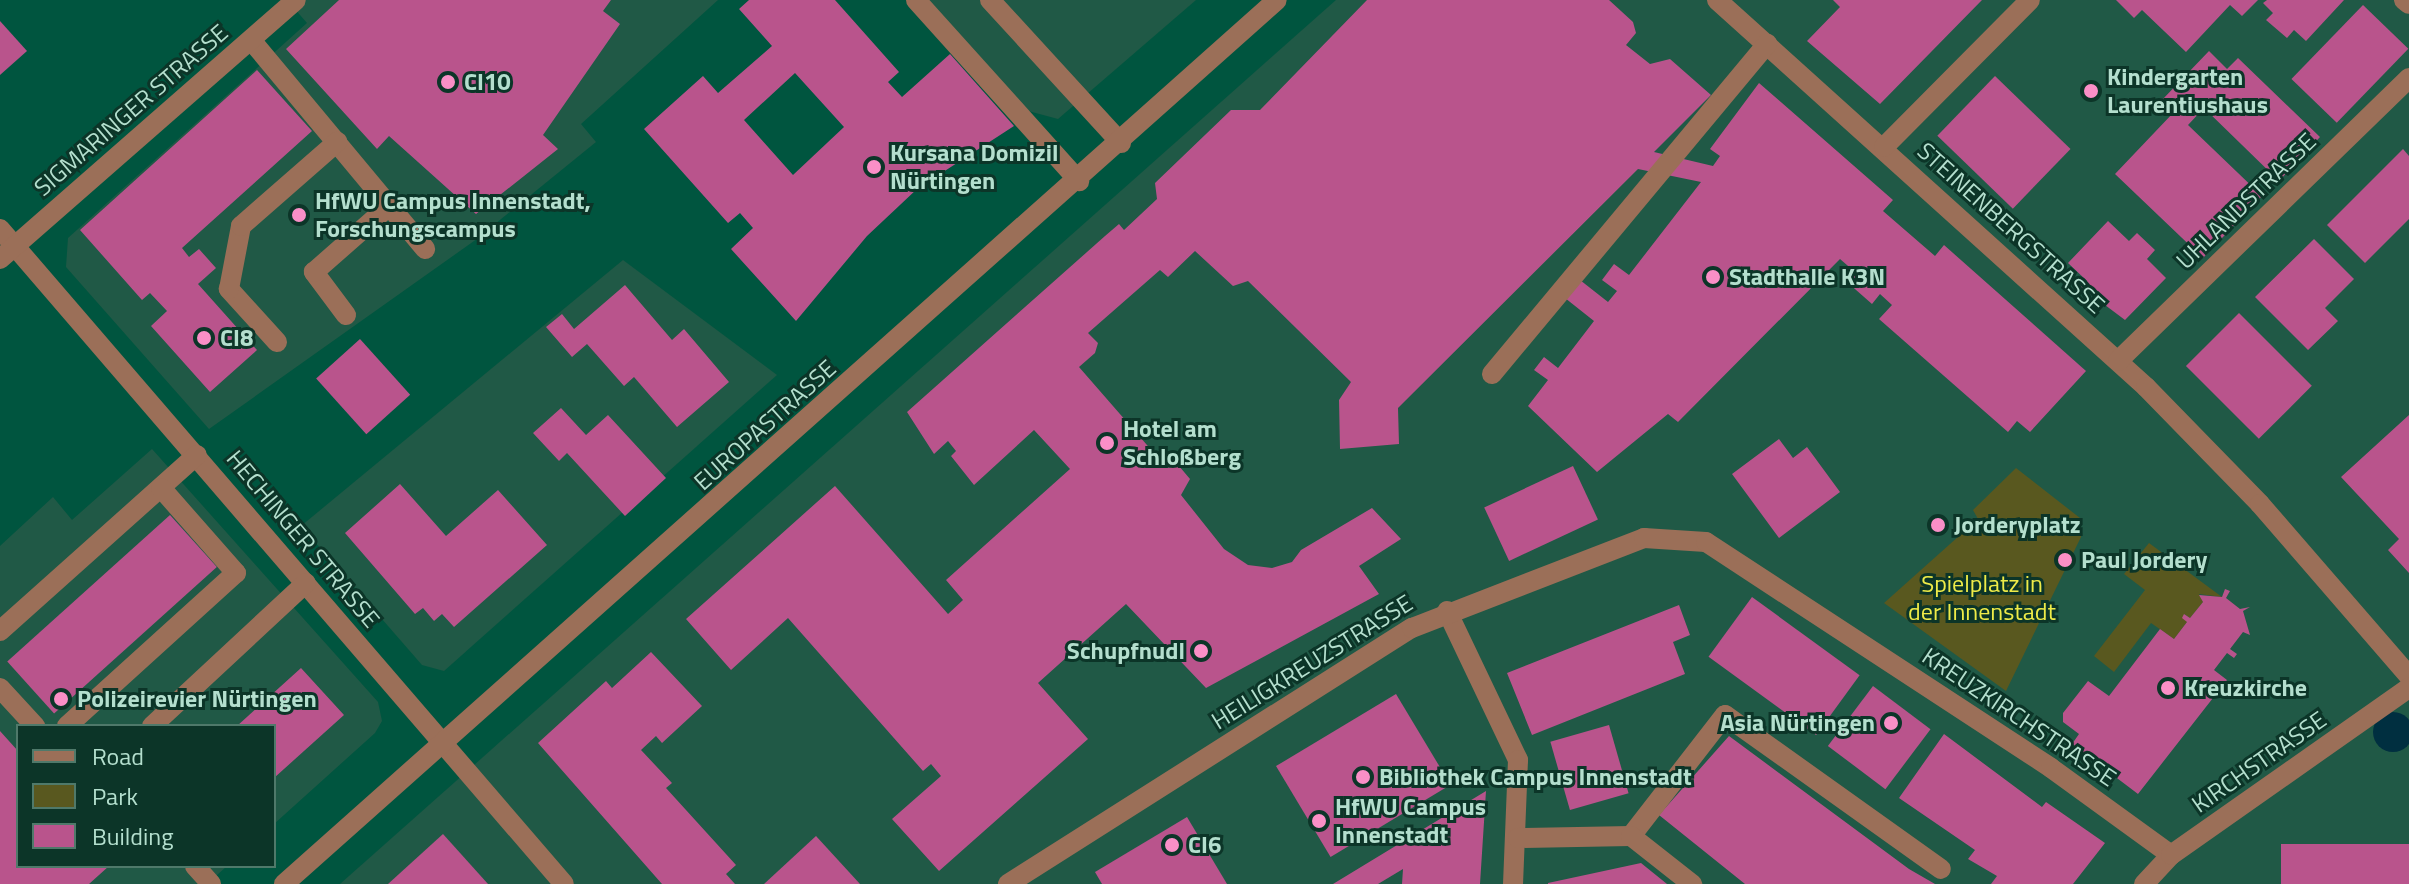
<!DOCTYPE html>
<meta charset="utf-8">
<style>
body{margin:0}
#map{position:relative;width:2409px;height:884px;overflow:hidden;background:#00553f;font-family:"Titillium Web",sans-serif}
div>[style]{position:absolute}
.built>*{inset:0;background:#205946}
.green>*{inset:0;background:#59581f}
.water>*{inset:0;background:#002f40}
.round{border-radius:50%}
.building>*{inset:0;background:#b9548c;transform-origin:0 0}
.minor>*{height:20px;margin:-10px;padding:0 10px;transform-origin:10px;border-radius:10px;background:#9b6f58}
.dots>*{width:22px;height:22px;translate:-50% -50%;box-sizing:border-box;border:4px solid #0c3528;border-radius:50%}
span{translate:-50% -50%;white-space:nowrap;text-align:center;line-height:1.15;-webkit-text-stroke:6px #0c3528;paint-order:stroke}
.poi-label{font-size:24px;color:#b4dfce;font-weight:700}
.left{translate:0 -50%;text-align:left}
.right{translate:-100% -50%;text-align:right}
.street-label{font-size:24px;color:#b4dfce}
.park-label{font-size:24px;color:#eeeb48}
.legend{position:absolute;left:16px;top:724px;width:260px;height:144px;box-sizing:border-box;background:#0c3528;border:2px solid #4f796a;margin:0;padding:10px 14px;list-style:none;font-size:24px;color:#b4dfce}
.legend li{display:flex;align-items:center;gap:16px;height:40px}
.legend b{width:40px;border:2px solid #4f796a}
</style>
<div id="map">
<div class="built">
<div style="clip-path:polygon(287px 0,718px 0,581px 124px,596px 142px,474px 241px,209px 429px,66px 267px,68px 238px,307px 23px)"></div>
<div style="clip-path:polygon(923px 0,1196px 0,1058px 119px,1021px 109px)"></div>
<div style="clip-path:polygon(1336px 0,2409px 0,2409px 884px,340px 884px)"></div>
<div style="clip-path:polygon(623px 260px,777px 375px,444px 671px,422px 665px,301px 526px)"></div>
<div style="clip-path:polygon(152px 449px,378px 702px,382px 721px,375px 733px,274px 824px,274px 726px,18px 726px,18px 866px,227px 866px,207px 884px,0 884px,0 546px,53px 497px,72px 520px)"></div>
</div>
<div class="green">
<div style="clip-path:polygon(2016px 468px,2080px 518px,2081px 537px,2006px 691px,1884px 603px,1978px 519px,1973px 510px)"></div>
<div style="clip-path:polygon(2149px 543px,2222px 597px,2199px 594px,2203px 602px,2190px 618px,2184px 614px,2187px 622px,2174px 639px,2151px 623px,2114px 672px,2094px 656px,2145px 590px,2124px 574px)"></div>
</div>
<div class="water">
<div class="round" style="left:2373px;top:712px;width:40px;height:40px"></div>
</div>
<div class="building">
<div style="clip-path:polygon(339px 0,611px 0,603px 11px,620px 24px,543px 135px,558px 149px,476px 214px,389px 136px,377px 149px,286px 49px)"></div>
<div style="clip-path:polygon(evenodd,749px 0,835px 0,899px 72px,888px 82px,902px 97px,950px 54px,1014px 126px,917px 189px,867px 236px,796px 321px,731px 249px,753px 228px,740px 213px,728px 223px,644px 129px,703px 76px,718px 93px,772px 46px,739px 9px,749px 0,795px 73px,844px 127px,793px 175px,744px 120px,795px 73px)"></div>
<div style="clip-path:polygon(1367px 0,1609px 0,1633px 22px,1636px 33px,1626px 45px,1650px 64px,1670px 59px,1711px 95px,1654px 152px,1713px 166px,1720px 156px,1710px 149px,1759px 83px,1893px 200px,1883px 211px,1935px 256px,1944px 245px,2086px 371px,2030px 432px,2017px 421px,2008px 432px,1879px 319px,1892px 305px,1880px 294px,1872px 304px,1847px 282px,1855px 272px,1840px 259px,1678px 422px,1668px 414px,1597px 472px,1528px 406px,1548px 380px,1534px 370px,1544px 357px,1558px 368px,1594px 321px,1565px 298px,1580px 280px,1608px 302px,1617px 291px,1602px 280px,1614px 264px,1629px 275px,1701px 182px,1638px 169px,1398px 408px,1399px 444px,1340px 449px,1339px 400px,1351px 382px,1248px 281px,1233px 286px,1195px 251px,1168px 277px,1160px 270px,1088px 333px,1098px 343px,1095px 353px,1079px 367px,1167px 468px,1179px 466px,1190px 479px,1181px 495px,1224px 549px,1248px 565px,1272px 568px,1292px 562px,1301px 550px,1372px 508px,1401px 539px,1359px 566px,1379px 594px,1206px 688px,1126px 604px,1038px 683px,1088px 739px,939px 871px,892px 819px,941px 776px,931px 764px,923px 771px,788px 618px,731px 670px,686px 619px,835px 486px,948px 614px,963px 600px,946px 580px,1070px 469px,1034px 430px,974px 485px,951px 456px,956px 451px,948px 441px,934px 454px,907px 412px,1105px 236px,1119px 224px,1124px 230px,1157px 199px,1155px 183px,1231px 110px,1260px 110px)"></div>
<div style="clip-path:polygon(1833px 0,1982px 0,1880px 104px,1807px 41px,1840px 7px)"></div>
<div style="clip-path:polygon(2116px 0,2258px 0,2242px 16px,2230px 5px,2186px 52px,2142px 10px,2134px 18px)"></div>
<div style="clip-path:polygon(2267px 0,2344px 0,2306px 41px,2294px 30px,2287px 38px,2266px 20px,2273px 13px,2263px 3px)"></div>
<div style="left:2363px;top:5px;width:63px;height:103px;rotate:44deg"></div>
<div style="clip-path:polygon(0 21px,27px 51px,0 75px)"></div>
<div style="clip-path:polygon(2209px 51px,2227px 69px,2238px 58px,2320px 137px,2279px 181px,2204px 108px,2188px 125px,2262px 196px,2203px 258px,2115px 174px,2174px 112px,2162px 100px)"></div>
<div style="clip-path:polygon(257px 70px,312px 131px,182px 248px,189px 257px,199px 249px,216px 268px,198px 284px,257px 350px,210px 392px,151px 326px,167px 311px,150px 293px,142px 300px,80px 230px)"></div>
<div style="left:1995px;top:76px;width:105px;height:83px;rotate:44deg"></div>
<div style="clip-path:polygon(2403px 149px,2409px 156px,2409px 219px,2365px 263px,2327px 225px)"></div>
<div style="clip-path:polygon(2108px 221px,2129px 241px,2137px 233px,2155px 250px,2147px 259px,2166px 278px,2125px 320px,2081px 287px,2087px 281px,2068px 263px)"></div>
<div style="clip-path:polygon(2314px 239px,2354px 279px,2325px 308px,2338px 321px,2308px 350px,2255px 297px)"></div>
<div style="clip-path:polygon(625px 285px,672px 340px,684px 329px,729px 382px,677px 427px,634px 377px,624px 386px,587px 344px,572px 357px,546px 327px,562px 314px,574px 329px)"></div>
<div style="left:2239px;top:313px;width:103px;height:75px;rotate:45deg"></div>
<div style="left:360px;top:339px;width:75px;height:59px;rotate:48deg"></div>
<div style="clip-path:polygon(561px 408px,586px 435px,608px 415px,666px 478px,625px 516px,567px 453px,559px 461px,533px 433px)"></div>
<div style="clip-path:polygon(2409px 415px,2409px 573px,2388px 550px,2399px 539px,2341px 477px)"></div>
<div style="clip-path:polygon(1779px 439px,1793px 458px,1807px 447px,1840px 492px,1779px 538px,1732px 474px)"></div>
<div style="left:1573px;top:466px;width:59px;height:98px;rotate:65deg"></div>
<div style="clip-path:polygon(400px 484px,446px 536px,498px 490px,547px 545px,454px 627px,442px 614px,434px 621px,423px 608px,415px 614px,345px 533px)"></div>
<div style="left:170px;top:515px;width:70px;height:219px;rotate:48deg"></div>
<div style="clip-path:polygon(2225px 589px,2230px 591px,2226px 598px,2240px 609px,2250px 607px,2243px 611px,2250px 635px,2243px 632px,2230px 649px,2237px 654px,2234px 658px,2227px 653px,2214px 670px,2227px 680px,2138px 794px,2072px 744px,2079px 734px,2063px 722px,2063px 713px,2088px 681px,2109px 696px,2160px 629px,2174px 639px,2187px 622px,2182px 618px,2184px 614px,2190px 618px,2203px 602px,2199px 595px,2222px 597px)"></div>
<div style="left:1752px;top:597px;width:133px;height:74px;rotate:36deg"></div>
<div style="clip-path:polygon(1679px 605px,1690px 635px,1673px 642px,1685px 674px,1532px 735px,1507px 673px)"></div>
<div style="clip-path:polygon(651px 652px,702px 706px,662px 743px,656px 736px,641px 750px,672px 783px,666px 788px,736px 865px,726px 874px,735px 884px,662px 884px,538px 743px,606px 681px,612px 688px)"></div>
<div style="clip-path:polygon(301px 668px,344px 715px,274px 778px,274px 726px,237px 726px)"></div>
<div style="left:1873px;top:686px;width:72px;height:75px;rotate:37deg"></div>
<div style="left:1396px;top:694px;width:106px;height:140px;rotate:59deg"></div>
<div style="left:1609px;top:725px;width:71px;height:61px;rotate:74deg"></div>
<div style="clip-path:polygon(0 731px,18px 751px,18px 866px,109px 866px,89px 884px,0 884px)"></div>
<div style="clip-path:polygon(1944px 734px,2042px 807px,2046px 802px,2105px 843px,2073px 884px,1991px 884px,1997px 876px,1968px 859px,1975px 850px,1899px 798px)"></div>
<div style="clip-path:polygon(1729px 736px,1909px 869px,1935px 884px,1745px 884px,1659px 815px)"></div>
<div style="clip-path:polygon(1486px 791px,1480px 884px,1402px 884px,1403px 869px,1378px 884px,1333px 884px)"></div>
<div style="clip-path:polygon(1187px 817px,1227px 884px,1102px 884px,1095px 872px)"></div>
<div style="clip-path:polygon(443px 834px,488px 884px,388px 884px)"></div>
<div style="clip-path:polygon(816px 836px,860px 884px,764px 884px)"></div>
<div style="left:2409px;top:844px;width:40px;height:128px;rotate:90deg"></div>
<div style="clip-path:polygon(1641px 863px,1667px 884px,1548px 884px,1548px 883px)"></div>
</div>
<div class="minor">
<div style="left:916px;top:0;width:244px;rotate:48deg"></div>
<div style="left:990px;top:0;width:194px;rotate:47.5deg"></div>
<div style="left:1717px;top:0;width:578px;rotate:42.05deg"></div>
<div style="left:2146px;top:387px;width:163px;rotate:45.7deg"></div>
<div style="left:2260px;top:504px;width:228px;rotate:49.1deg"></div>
<div style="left:2404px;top:0;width:6px;rotate:39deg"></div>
<div style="left:251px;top:40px;width:272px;rotate:50.2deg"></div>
<div style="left:1884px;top:147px;width:207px;rotate:-45.2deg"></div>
<div style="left:0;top:229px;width:864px;rotate:49.27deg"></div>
<div style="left:0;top:259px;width:393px;rotate:-41.2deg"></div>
<div style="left:346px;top:315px;width:54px;rotate:-126.7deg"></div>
<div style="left:314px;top:272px;width:98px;rotate:-41.3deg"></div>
<div style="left:277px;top:342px;width:72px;rotate:-132.2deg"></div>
<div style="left:229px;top:289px;width:64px;rotate:-79.2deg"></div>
<div style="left:241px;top:226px;width:128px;rotate:-41.2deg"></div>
<div style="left:2118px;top:361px;width:406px;rotate:-44.2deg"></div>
<div style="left:1492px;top:374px;width:430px;rotate:-50.2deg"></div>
<div style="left:1447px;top:611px;width:165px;rotate:64.5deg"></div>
<div style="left:1518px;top:760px;width:124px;rotate:92.3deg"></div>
<div style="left:0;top:631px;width:264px;rotate:-41.8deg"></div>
<div style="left:0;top:688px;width:52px;rotate:47.4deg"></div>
<div style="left:67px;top:726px;width:228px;rotate:-42.2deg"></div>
<div style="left:236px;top:573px;width:113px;rotate:-131.4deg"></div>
<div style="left:152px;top:726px;width:210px;rotate:-42.9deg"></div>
<div style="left:1631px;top:836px;width:153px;rotate:-52.2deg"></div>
<div style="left:1725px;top:715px;width:265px;rotate:35.5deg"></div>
<div style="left:1518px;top:838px;width:113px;rotate:-1deg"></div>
<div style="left:1631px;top:836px;width:78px;rotate:38.2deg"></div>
<div style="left:195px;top:866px;width:24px;rotate:48deg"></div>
<div style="left:284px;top:884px;width:1329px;rotate:-41.68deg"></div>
<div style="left:1008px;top:884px;width:478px;rotate:-32.4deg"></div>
<div style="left:1412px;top:628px;width:249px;rotate:-21.2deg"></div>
<div style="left:1644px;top:538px;width:62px;rotate:3.7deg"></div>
<div style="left:1706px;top:542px;width:412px;rotate:33.2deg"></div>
<div style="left:2051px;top:768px;width:148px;rotate:35.9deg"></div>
<div style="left:2144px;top:884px;width:40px;rotate:-47deg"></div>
<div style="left:2171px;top:855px;width:291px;rotate:-35.1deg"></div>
</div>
<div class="dots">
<div style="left:448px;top:82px;background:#fa8fc7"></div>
<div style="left:2091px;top:91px;background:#fa8fc7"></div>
<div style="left:874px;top:167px;background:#fa8fc7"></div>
<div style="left:299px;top:215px;background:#fa8fc7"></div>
<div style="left:1713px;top:277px;background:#fa8fc7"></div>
<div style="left:204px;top:338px;background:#fa8fc7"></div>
<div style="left:1107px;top:443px;background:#fa8fc7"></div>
<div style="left:1938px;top:525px;background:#fa8fc7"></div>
<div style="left:2065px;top:560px;background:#fa8fc7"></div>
<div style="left:1201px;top:651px;background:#fa8fc7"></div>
<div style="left:2168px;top:688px;background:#fa8fc7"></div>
<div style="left:61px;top:699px;background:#fa8fc7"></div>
<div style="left:1891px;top:723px;background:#fa8fc7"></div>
<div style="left:1363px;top:777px;background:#fa8fc7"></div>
<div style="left:1319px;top:821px;background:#fa8fc7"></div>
<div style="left:1172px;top:845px;background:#fa8fc7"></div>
</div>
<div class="poi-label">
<span class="left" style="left:2107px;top:91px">Kindergarten<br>Laurentiushaus</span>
<span class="left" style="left:464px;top:82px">CI10</span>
<span class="left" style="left:890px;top:167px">Kursana Domizil<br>Nürtingen</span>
<span class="left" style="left:315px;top:215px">HfWU Campus Innenstadt,<br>Forschungscampus</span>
<span class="left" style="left:1729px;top:277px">Stadthalle K3N</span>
<span class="left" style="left:220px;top:338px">CI8</span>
<span class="left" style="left:1123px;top:443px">Hotel am<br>Schloßberg</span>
<span class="left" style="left:1954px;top:525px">Jorderyplatz</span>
<span class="left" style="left:2081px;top:560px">Paul Jordery</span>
<span class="right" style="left:1185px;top:651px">Schupfnudl</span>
<span class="left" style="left:2184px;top:688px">Kreuzkirche</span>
<span class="left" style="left:77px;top:699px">Polizeirevier Nürtingen</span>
<span class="right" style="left:1875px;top:723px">Asia Nürtingen</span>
<span class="left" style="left:1379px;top:777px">Bibliothek Campus Innenstadt</span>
<span class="left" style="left:1335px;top:821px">HfWU Campus<br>Innenstadt</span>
<span class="left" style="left:1188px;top:845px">CI6</span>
</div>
<div class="street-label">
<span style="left:131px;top:110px;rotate:-41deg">SIGMARINGER STRASSE</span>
<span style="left:2246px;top:201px;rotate:-44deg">UHLANDSTRASSE</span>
<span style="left:2011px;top:228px;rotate:42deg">STEINENBERGSTRASSE</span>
<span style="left:765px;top:425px;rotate:-42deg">EUROPASTRASSE</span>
<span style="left:303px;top:539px;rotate:50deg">HECHINGER STRASSE</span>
<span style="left:1312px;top:662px;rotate:-32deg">HEILIGKREUZSTRASSE</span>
<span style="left:2019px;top:717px;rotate:34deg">KREUZKIRCHSTRASSE</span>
<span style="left:2259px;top:762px;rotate:-35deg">KIRCHSTRASSE</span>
</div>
<div class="park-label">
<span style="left:1982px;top:598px">Spielplatz in<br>der Innenstadt</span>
</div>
<ul class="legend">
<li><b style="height:10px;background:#9b6f58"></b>Road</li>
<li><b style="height:22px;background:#59581f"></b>Park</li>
<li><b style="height:22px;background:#b9548c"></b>Building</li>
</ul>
</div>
